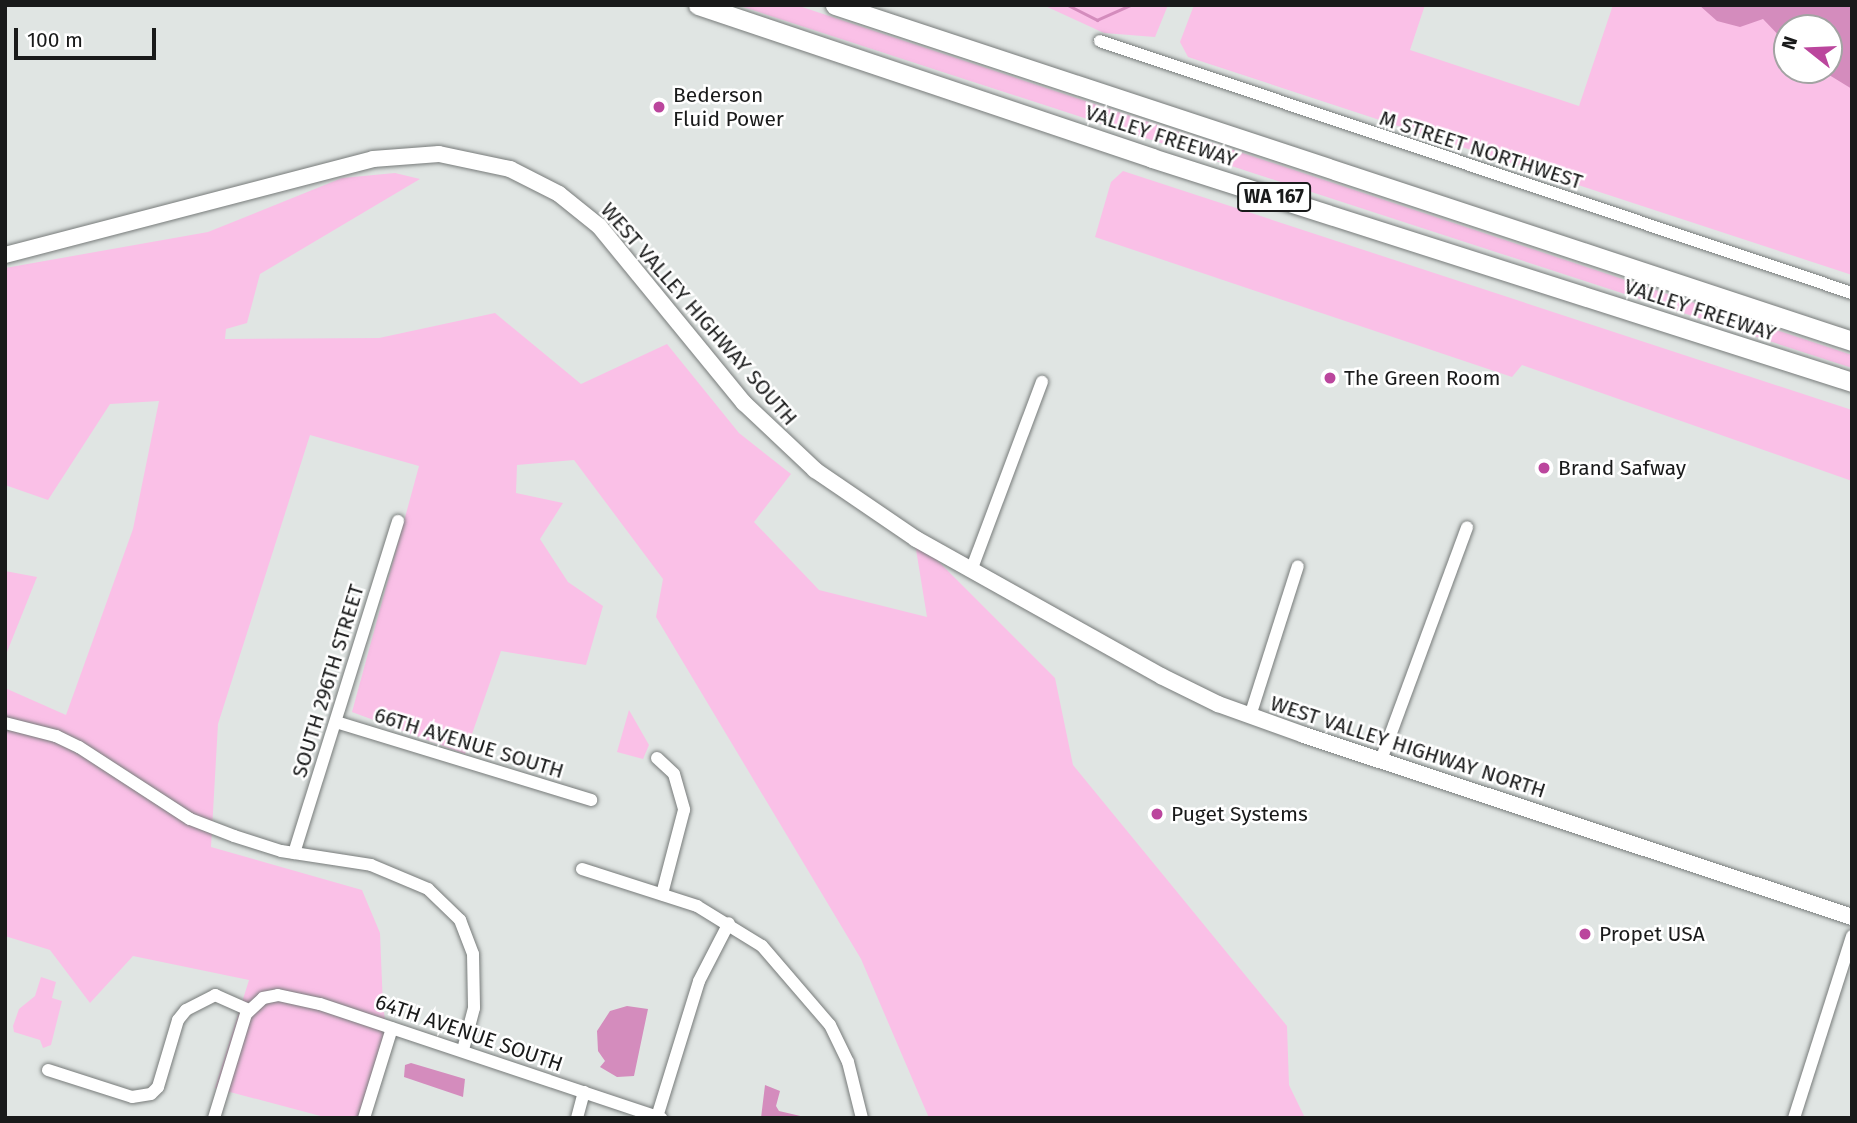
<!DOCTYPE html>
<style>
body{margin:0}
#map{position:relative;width:1857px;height:1123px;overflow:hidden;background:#e0e5e3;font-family:"Fira Sans",sans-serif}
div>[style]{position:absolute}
.green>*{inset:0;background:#fac0e7}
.water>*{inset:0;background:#d48cbd}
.stream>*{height:2.5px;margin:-1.25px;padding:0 1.25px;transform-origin:1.25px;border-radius:1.25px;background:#d48cbd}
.roads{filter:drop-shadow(0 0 2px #777b7a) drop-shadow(0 0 2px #777b7a)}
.minor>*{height:12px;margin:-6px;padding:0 6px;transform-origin:6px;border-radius:6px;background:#fff}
.major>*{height:16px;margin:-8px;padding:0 8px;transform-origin:8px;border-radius:8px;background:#fff}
.highway>*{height:19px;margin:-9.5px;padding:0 9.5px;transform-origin:9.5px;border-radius:9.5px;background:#fff}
.dots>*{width:19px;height:19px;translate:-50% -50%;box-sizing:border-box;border:4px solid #fff;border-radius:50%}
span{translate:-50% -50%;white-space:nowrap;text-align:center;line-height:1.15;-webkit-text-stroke:5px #fff;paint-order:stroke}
.shield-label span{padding:2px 5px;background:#fff;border:2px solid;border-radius:5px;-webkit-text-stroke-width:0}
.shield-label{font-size:19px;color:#191a1a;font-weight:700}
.poi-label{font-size:21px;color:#191a1a}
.left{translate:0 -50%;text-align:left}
.street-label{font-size:21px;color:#191a1a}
.frame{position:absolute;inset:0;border:7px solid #191a1a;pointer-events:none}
.north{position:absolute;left:1773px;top:14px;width:70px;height:70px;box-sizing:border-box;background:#fff;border:2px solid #a3a3a3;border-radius:50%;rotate:288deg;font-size:19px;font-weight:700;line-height:28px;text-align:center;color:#191a1a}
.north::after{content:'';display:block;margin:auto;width:24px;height:32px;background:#bb469d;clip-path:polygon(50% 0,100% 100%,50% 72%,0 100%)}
.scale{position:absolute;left:14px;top:28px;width:142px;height:32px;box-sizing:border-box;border:4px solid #191a1a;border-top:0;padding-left:9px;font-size:21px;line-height:24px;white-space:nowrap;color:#191a1a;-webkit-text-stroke:5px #fff;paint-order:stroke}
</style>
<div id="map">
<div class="green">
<div style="clip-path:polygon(737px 5px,796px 5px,1852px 355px,1852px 368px)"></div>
<div style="clip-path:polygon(1043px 5px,1168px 5px,1155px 37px,1104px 33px)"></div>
<div style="clip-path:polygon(evenodd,1194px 5px,1425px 5px,1410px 50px,1579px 106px,1613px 5px,1852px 5px,1852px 275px,1188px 57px,1180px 42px,1194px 5px,1787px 28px,1829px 28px,1829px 70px,1787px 70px,1787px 28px)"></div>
<div style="clip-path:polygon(1123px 171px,1852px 410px,1852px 481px,1522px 365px,1512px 377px,1095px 237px,1111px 182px)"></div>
<div style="clip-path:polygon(395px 173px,420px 179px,260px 274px,247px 323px,226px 329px,225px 339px,379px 338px,495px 313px,581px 384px,667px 344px,739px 433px,791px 474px,754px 522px,819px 590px,927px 617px,914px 537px,1055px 678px,1073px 765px,1287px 1026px,1289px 1085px,1305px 1118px,929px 1118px,861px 959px,656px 617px,663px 579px,574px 460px,517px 465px,516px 493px,563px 503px,540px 539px,568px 582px,603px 606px,586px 665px,501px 651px,465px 754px,352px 712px,419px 466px,310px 435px,218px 724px,211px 847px,362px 890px,380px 933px,383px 1007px,386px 1025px,392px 1028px,364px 1118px,328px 1118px,215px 1088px,249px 980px,133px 956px,90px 1003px,50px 950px,5px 936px,5px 688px,66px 715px,133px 529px,159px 401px,110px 404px,48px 500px,5px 485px,5px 268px,208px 232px,342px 178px)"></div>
<div style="clip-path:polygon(5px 571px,37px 577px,5px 657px)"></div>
<div style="clip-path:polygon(629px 710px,649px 745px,643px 759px,617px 752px)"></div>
<div style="clip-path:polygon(41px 977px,56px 982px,52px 998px,62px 1001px,51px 1045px,43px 1048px,40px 1040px,14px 1032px,13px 1026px,19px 1009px,35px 996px)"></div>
</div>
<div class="water">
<div style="clip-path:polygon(1699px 5px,1852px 5px,1852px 89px,1821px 70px,1829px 70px,1829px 28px,1787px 28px,1787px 44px,1763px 19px,1740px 27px,1717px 21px)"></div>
<div style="clip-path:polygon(627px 1006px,648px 1009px,634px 1076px,617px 1077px,600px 1067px,605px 1061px,598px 1051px,597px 1031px,610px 1011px)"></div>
<div style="clip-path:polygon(411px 1063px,465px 1079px,463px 1097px,404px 1077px,405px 1065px)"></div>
<div style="clip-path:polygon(765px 1085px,780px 1091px,776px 1106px,779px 1111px,809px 1118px,761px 1118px)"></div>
</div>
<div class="stream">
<div style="left:1068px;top:5px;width:33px;rotate:27deg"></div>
<div style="left:1097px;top:20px;width:37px;rotate:-24deg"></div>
</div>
<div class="roads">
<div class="minor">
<div style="left:1100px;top:41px;width:793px;rotate:18.53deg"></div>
<div style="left:972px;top:568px;width:199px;rotate:-69.4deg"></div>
<div style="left:1250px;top:716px;width:157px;rotate:-72.3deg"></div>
<div style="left:336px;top:722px;width:267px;rotate:17deg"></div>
<div style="left:5px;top:723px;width:53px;rotate:14.3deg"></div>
<div style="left:56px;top:736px;width:25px;rotate:26deg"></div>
<div style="left:79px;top:747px;width:132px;rotate:33deg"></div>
<div style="left:190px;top:819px;width:47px;rotate:21.1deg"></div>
<div style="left:234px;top:836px;width:49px;rotate:17.7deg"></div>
<div style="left:281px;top:851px;width:91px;rotate:8.8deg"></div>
<div style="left:371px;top:865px;width:62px;rotate:22.8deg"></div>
<div style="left:428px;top:889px;width:45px;rotate:44.1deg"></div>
<div style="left:460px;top:920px;width:36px;rotate:69deg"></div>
<div style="left:473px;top:954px;width:54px;rotate:88.9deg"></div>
<div style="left:474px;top:1008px;width:43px;rotate:104.7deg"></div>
<div style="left:657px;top:758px;width:23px;rotate:43deg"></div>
<div style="left:674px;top:774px;width:37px;rotate:74deg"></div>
<div style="left:684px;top:810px;width:87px;rotate:104.7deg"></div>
<div style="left:1381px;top:760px;width:248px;rotate:-69.7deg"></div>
<div style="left:294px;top:853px;width:348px;rotate:-72.6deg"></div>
<div style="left:582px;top:869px;width:121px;rotate:17.8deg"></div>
<div style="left:697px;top:906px;width:76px;rotate:31.6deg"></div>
<div style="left:762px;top:946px;width:104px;rotate:49.3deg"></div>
<div style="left:830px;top:1025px;width:41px;rotate:64.1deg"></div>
<div style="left:848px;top:1062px;width:58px;rotate:76deg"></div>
<div style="left:48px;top:1070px;width:88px;rotate:17.8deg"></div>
<div style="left:132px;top:1097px;width:19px;rotate:-9deg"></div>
<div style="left:151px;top:1094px;width:10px;rotate:-45deg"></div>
<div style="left:158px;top:1087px;width:70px;rotate:-73.4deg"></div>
<div style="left:178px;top:1020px;width:13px;rotate:-51deg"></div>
<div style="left:186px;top:1010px;width:33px;rotate:-27deg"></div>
<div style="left:215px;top:995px;width:37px;rotate:24deg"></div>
<div style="left:657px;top:1117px;width:142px;rotate:-72.8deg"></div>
<div style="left:699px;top:981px;width:65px;rotate:-62.7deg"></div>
<div style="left:214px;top:1118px;width:109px;rotate:-72.9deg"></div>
<div style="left:246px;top:1014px;width:23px;rotate:-43deg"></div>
<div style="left:263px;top:998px;width:15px;rotate:-11deg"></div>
<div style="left:278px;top:995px;width:43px;rotate:12.1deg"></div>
<div style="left:320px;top:1004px;width:360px;rotate:18.5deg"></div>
<div style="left:364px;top:1118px;width:94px;rotate:-72.7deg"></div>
<div style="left:577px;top:1118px;width:27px;rotate:-75deg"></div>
<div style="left:1794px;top:1118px;width:191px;rotate:-72.3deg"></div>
</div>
<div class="major">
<div style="left:5px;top:255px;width:380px;rotate:-14.6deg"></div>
<div style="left:373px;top:159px;width:66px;rotate:-4.3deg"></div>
<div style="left:439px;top:154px;width:73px;rotate:11.9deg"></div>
<div style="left:510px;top:169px;width:55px;rotate:27deg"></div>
<div style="left:559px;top:194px;width:51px;rotate:38.7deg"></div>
<div style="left:599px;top:226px;width:229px;rotate:50.7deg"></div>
<div style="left:744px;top:403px;width:98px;rotate:43.3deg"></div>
<div style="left:815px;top:470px;width:122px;rotate:34.3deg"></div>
<div style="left:916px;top:539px;width:281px;rotate:29.2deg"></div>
<div style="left:1161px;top:676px;width:64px;rotate:26.2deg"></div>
<div style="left:1218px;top:704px;width:91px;rotate:19.8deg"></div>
<div style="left:1304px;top:735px;width:577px;rotate:18.37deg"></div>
</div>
<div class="highway">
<div style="left:698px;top:5px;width:479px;rotate:18.6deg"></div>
<div style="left:1152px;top:158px;width:735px;rotate:17.74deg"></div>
<div style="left:835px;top:5px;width:1071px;rotate:18.28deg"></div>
</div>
</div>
<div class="dots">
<div style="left:659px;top:107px;background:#bb469d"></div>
<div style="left:1330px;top:378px;background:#bb469d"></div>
<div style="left:1544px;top:468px;background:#bb469d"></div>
<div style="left:1157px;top:814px;background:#bb469d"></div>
<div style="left:1585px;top:934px;background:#bb469d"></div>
</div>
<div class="shield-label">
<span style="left:1274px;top:197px">WA 167</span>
</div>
<div class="poi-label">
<span class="left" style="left:673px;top:107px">Bederson<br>Fluid Power</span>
<span class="left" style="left:1344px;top:378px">The Green Room</span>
<span class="left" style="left:1558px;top:468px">Brand Safway</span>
<span class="left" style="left:1171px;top:814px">Puget Systems</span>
<span class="left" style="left:1599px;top:934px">Propet USA</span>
</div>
<div class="street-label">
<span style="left:1161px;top:136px;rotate:18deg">VALLEY FREEWAY</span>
<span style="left:1481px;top:150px;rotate:18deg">M STREET NORTHWEST</span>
<span style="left:1700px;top:310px;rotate:18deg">VALLEY FREEWAY</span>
<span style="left:699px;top:314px;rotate:49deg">WEST VALLEY HIGHWAY SOUTH</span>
<span style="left:328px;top:681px;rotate:-73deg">SOUTH 296TH STREET</span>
<span style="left:469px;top:743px;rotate:17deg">66TH AVENUE SOUTH</span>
<span style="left:1408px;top:747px;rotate:18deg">WEST VALLEY HIGHWAY NORTH</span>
<span style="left:469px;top:1033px;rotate:19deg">64TH AVENUE SOUTH</span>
</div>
<div class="frame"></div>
<div class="north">N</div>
<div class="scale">100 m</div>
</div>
